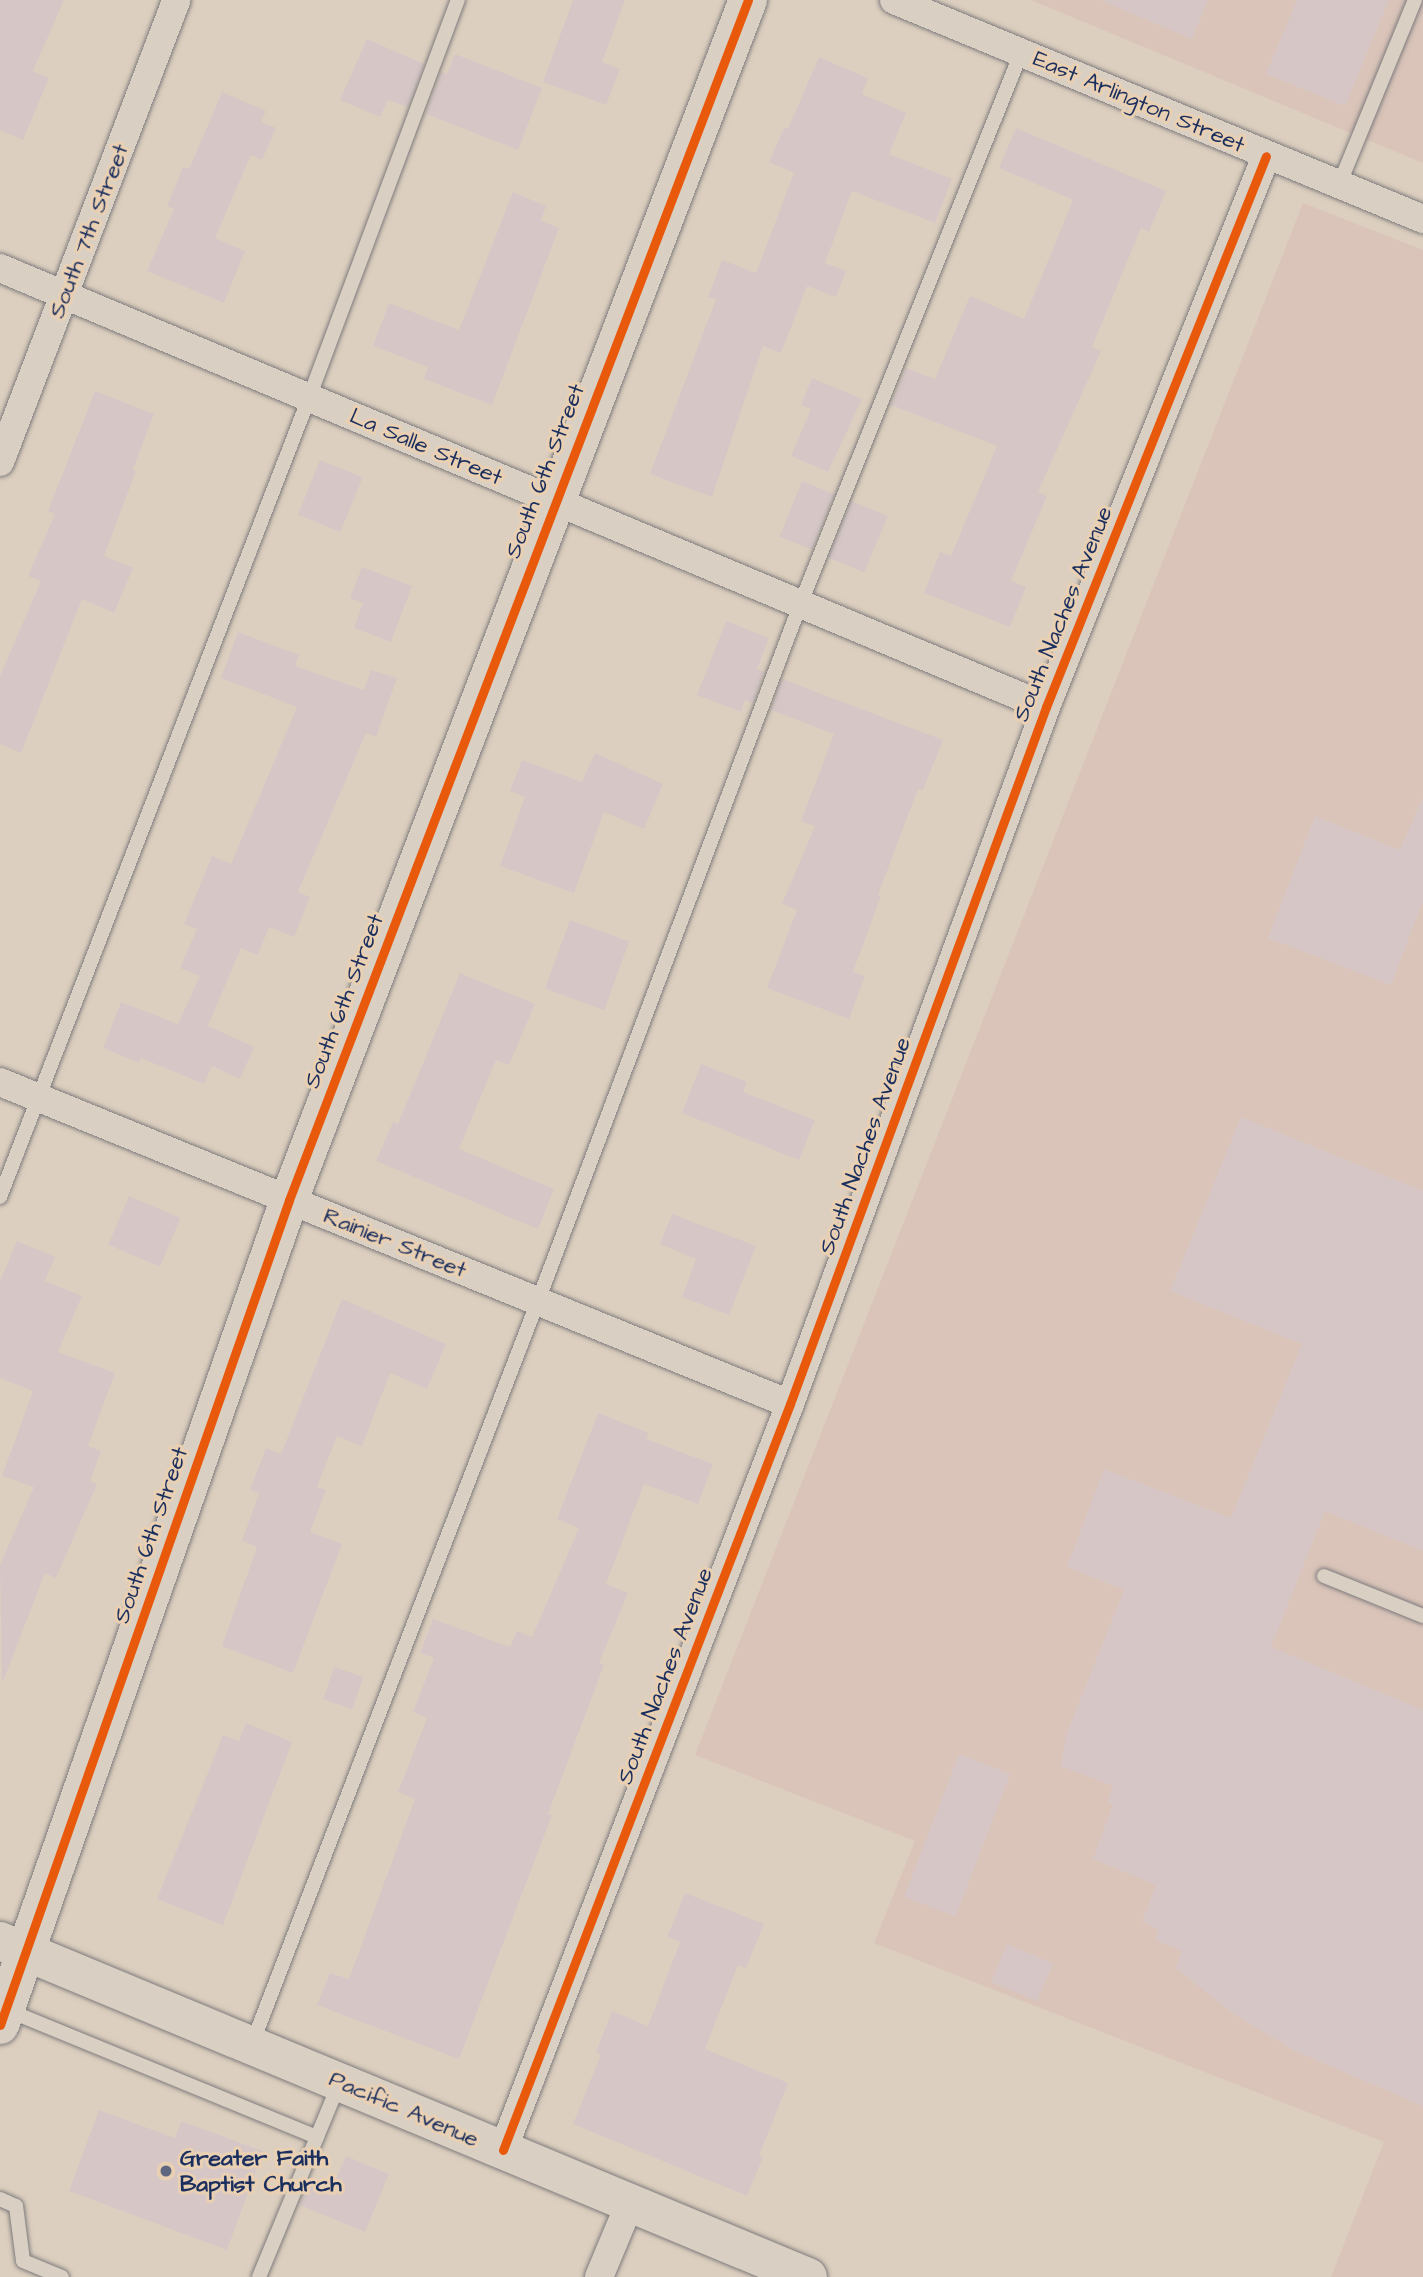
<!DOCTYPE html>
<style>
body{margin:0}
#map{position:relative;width:1423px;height:2277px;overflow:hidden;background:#ddcfbf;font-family:"Architects Daughter",sans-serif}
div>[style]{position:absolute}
.built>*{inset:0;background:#dac4b9}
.building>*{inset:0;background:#d6c7c6;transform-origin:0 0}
.roads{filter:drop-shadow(0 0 2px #7e7c7e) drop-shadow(0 0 2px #7e7c7e)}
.lane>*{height:14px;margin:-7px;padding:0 7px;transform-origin:7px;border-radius:7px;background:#d9cfc3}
.street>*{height:28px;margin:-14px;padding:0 14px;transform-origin:14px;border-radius:14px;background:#d9cfc3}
.secondary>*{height:38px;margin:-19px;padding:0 19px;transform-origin:19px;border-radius:19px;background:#d9cfc3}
.cycleway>*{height:9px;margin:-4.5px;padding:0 4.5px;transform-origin:4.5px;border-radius:4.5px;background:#e8590c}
.dots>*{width:19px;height:19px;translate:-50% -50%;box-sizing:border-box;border:4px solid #ead0b2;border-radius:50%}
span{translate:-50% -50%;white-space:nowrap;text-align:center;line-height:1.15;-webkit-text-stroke:6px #ead0b2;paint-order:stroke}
.street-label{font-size:23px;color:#1b2f5e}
.poi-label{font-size:23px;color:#1b2f5e;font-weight:700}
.left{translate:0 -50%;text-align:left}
</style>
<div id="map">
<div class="built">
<div style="clip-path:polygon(1031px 0,1423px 0,1423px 163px)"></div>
<div style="clip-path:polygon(1303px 203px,1423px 250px,1423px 2277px,1331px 2277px,1384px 2142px,874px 1943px,915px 1841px,695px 1755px)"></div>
</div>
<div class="building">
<div style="clip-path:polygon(0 0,64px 0,33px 71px,49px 78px,23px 140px,0 130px)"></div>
<div style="clip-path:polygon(573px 0,625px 0,602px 62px,620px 69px,606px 105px,543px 82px)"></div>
<div style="clip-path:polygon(1100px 0,1208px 0,1192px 39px)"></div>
<div style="clip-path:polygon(1297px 0,1389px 0,1345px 106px,1266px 74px)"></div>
<div style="clip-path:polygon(367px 39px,424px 64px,408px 107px,388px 100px,380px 117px,340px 100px)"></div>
<div style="clip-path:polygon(455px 54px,542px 88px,518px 150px,426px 114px,441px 72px,447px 74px)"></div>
<div style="clip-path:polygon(819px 57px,868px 78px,862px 94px,906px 113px,889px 154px,952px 179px,935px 223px,852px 191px,825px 263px,846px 271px,836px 297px,807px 286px,781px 353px,763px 346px,712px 497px,650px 474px,716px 299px,708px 297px,722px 260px,756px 273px,794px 173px,769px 162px,784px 128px,788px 129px)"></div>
<div style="clip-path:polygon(222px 92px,266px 111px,261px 122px,276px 128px,262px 160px,251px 155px,215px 238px,245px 251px,224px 303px,147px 271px,174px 209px,167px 206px,183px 167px,189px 169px)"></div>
<div style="clip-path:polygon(1016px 128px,1166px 191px,1149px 232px,1141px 228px,1092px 347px,1101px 351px,1038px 492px,1047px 496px,1011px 581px,1026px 587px,1010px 627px,924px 593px,940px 552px,951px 556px,997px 446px,891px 405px,906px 368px,935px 379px,970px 296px,1024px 319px,1073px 200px,999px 168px)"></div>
<div style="clip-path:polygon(513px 192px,546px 206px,541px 221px,559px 228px,492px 405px,424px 379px,428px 367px,373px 346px,389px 303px,459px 330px)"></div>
<div style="clip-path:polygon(812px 378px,862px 399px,828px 472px,791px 456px,811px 409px,801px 405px)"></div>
<div style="clip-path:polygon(95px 391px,154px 414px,133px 469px,136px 471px,104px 556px,133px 568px,114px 613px,82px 599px,21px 753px,0 744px,0 676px,41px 581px,28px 576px,55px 514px,48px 511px)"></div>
<div style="left:320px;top:460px;width:46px;height:59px;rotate:22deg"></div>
<div style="left:802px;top:481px;width:35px;height:60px;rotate:22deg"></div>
<div style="left:852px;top:501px;width:39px;height:61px;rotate:23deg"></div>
<div style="clip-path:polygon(362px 567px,412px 586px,391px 642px,354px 628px,363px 603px,350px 598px)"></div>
<div style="clip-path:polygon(726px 621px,769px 638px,757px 669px,764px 672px,753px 703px,745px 700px,741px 712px,697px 695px)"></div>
<div style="clip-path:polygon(238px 632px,299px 655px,295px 666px,364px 690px,371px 670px,397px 678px,376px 737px,366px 733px,298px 892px,310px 897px,294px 937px,269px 927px,258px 955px,241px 948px,208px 1026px,254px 1047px,240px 1079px,212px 1066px,204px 1084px,141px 1058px,140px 1063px,103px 1048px,121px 1002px,178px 1024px,200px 976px,180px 968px,197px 929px,184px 924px,212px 856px,231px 864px,297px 707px,221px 678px)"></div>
<div style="clip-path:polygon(782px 679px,943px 740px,923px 790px,918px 789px,878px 895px,881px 896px,853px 972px,865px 976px,849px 1019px,767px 988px,797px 910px,782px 904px,815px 826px,801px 821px,834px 734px,771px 710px)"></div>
<div style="clip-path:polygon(595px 753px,663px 784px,644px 829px,604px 812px,574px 893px,500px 866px,525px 797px,510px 791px,522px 760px,582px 782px)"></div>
<div style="clip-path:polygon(1423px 797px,1423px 901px,1391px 985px,1268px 938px,1315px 816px,1400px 850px)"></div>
<div style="left:570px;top:920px;width:63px;height:73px;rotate:20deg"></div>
<div style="clip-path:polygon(460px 973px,535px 1004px,509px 1065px,496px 1060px,459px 1149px,554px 1189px,538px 1229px,376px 1161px,393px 1122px,398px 1124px)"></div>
<div style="clip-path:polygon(701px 1064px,747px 1082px,743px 1092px,815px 1120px,799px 1160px,682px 1113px)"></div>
<div style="clip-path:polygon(1241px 1117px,1423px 1191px,1423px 1551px,1325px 1511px,1271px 1647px,1423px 1710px,1423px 2106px,1293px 2050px,1232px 2013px,1176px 1968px,1182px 1951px,1155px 1940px,1158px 1929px,1142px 1922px,1156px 1885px,1093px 1859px,1113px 1804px,1107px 1802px,1113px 1786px,1061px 1766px,1066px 1735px,1124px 1590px,1067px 1567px,1104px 1469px,1231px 1518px,1302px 1344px,1170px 1291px)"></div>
<div style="left:129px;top:1196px;width:56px;height:53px;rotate:23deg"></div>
<div style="clip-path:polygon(672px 1214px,756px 1246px,729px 1315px,682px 1297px,696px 1259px,660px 1244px)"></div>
<div style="clip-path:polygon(17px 1241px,55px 1257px,45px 1281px,82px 1296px,58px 1352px,115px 1373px,88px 1446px,101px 1451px,90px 1481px,97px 1484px,56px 1578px,45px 1573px,2px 1684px,0 1565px,34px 1487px,2px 1476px,33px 1391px,0 1378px,0 1281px)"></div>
<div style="clip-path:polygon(342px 1299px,446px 1344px,427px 1389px,390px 1373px,362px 1446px,337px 1436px,317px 1487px,326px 1490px,310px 1532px,342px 1544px,293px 1673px,222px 1646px,257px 1547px,242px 1541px,259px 1493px,250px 1490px,266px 1448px,281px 1454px)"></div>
<div style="clip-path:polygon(598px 1413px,649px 1433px,646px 1439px,713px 1464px,698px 1504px,644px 1484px,606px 1584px,628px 1593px,599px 1663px,604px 1665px,548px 1814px,552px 1815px,459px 2059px,317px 2005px,330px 1973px,349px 1979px,415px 1799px,398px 1792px,427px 1718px,413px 1712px,434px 1658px,420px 1653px,433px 1619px,510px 1647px,517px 1631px,532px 1637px,579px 1528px,557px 1519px)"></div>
<div style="left:334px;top:1667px;width:31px;height:34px;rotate:19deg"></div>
<div style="clip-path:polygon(246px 1723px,292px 1742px,223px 1925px,157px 1899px,223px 1735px,239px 1741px)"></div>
<div style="left:959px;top:1754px;width:55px;height:153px;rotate:21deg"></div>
<div style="clip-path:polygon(685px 1893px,764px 1924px,746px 1968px,738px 1965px,705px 2049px,788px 2083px,759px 2156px,763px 2157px,747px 2196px,573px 2124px,601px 2054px,596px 2052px,612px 2011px,648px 2026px,680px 1942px,667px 1937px)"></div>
<div style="left:1007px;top:1944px;width:50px;height:41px;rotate:23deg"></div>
<div style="clip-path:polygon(99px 2110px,175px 2138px,181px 2121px,263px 2151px,227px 2250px,69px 2191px)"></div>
<div style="clip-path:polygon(346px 2156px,389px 2174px,365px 2232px,300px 2205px,311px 2179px,332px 2188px)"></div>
</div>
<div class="roads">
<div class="lane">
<div style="left:1339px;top:185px;width:200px;rotate:-67.7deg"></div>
<div style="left:0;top:1197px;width:857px;rotate:-68.86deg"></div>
<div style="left:309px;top:398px;width:425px;rotate:-69.5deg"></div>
<div style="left:1324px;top:1576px;width:107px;rotate:22deg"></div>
<div style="left:7px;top:2010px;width:335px;rotate:22.3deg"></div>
<div style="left:252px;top:2044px;width:796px;rotate:-68.95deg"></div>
<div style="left:538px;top:1301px;width:744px;rotate:-69.37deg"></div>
<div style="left:800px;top:605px;width:595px;rotate:-68.18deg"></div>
<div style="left:0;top:2199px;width:17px;rotate:24deg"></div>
<div style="left:16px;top:2206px;width:55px;rotate:82.7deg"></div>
<div style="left:23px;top:2261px;width:42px;rotate:22.3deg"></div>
<div style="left:259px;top:2277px;width:209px;rotate:-67.5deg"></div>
</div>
<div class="street">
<div style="left:894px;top:0;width:573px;rotate:22.49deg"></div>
<div style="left:0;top:268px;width:1134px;rotate:22.77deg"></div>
<div style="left:0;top:462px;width:494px;rotate:-69.1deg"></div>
<div style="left:0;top:1082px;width:853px;rotate:22.18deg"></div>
<div style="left:503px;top:2150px;width:799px;rotate:-68.96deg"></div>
<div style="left:790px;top:1404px;width:743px;rotate:-69.83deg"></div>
<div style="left:1046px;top:707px;width:593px;rotate:-68.23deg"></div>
<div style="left:599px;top:2277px;width:80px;rotate:-67.3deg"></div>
</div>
<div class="secondary">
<div style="left:0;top:1941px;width:875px;rotate:22.58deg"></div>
<div style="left:0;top:2025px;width:874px;rotate:-70.69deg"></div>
<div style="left:289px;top:1200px;width:1285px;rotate:-69.07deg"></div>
</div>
</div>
<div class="cycleway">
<div style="left:0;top:2025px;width:874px;rotate:-70.69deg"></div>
<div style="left:289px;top:1200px;width:1285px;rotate:-69.07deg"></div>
<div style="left:503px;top:2150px;width:799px;rotate:-68.96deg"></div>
<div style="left:790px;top:1404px;width:743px;rotate:-69.83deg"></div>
<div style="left:1046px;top:707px;width:593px;rotate:-68.23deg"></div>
</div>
<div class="dots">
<div style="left:166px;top:2171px;background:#5f6780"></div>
</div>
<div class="street-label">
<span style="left:1139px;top:102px;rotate:23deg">East Arlington Street</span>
<span style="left:89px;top:231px;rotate:-69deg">South 7th Street</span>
<span style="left:426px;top:447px;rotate:23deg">La Salle Street</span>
<span style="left:545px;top:471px;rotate:-69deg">South 6th Street</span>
<span style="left:1063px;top:614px;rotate:-68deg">South Naches Avenue</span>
<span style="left:344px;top:1001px;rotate:-69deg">South 6th Street</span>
<span style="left:865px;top:1146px;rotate:-70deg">South Naches Avenue</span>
<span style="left:395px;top:1243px;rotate:22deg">Rainier Street</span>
<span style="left:151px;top:1535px;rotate:-71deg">South 6th Street</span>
<span style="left:665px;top:1676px;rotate:-69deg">South Naches Avenue</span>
<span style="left:404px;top:2109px;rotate:23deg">Pacific Avenue</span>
</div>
<div class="poi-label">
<span class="left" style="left:180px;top:2171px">Greater Faith<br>Baptist Church</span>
</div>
</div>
